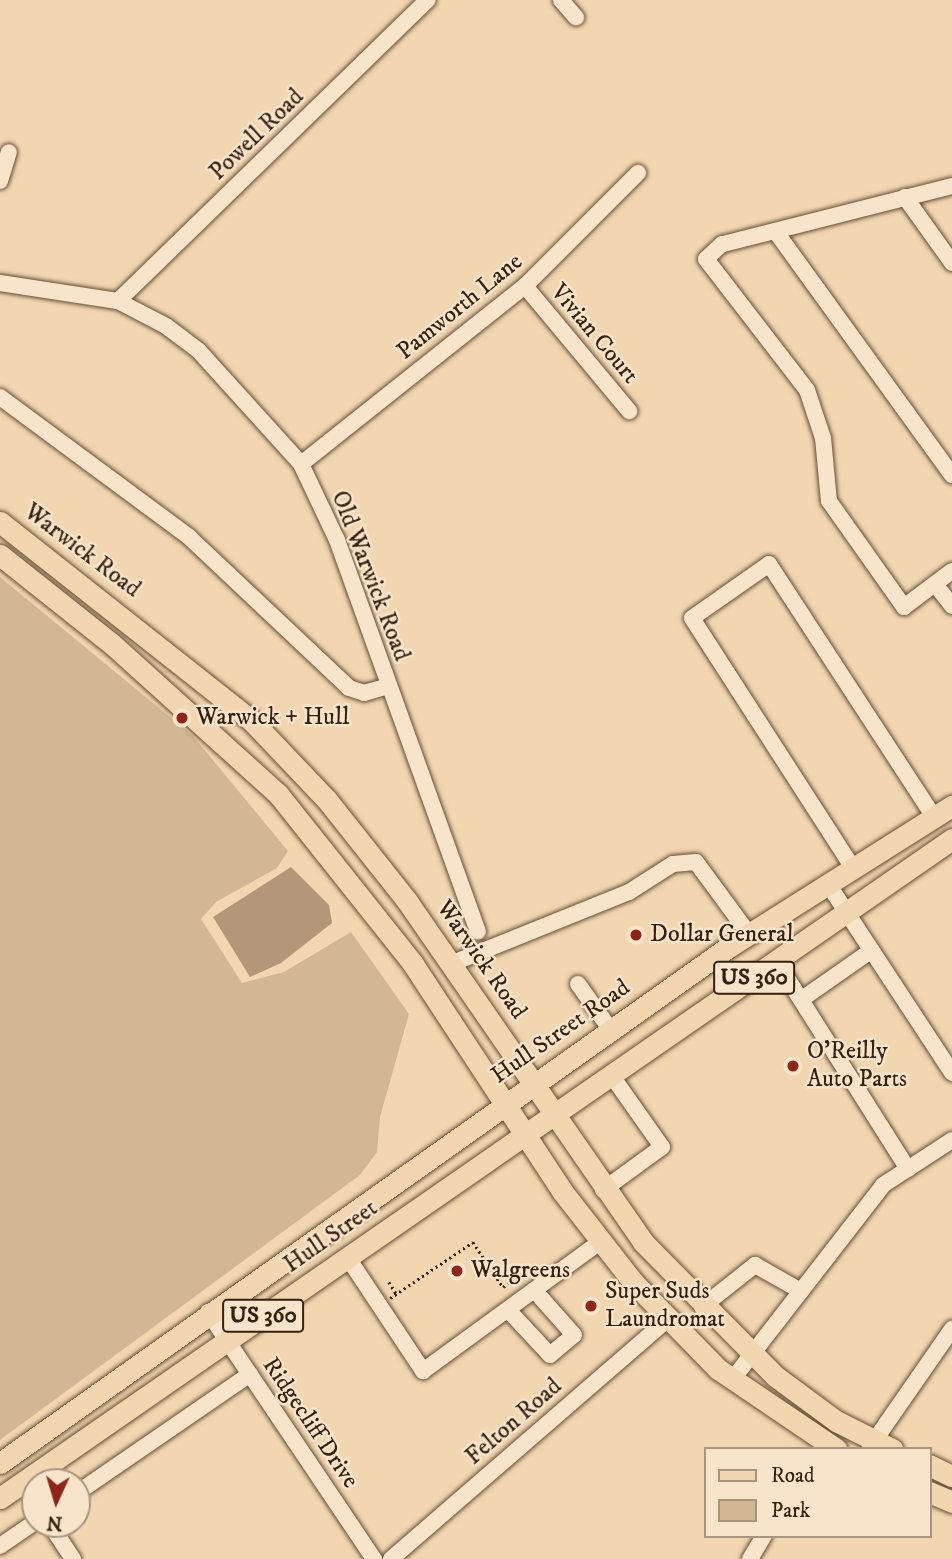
<!DOCTYPE html>
<style>
body{margin:0}
#map{position:relative;width:952px;height:1559px;overflow:hidden;background:#f2d6af;font-family:"IM FELL DW Pica",serif}
div>[style]{position:absolute}
.green>*{inset:0;background:#d2b794}
.water>*{inset:0;background:#b29878}
.path>*{height:2.5px;margin-top:-1.25px;transform-origin:0;background:repeating-linear-gradient(90deg,#351f0e 0 2px,transparent 0 5.5px)}
.roads{filter:drop-shadow(0 0 2px #644d36) drop-shadow(0 0 2px #644d36)}
.minor>*{height:16px;margin:-8px;padding:0 8px;transform-origin:8px;border-radius:8px;background:#f7e4cb}
.major>*{height:21px;margin:-10.5px;padding:0 10.5px;transform-origin:10.5px;border-radius:10.5px;background:#f2d6af}
.dots>*{width:19px;height:19px;translate:-50% -50%;box-sizing:border-box;border:4px solid #f7e4cb;border-radius:50%}
span{translate:-50% -50%;white-space:nowrap;text-align:center;line-height:1.15;-webkit-text-stroke:5px #f7e4cb;paint-order:stroke}
.shield-label span{padding:2px 5px;background:#f7e4cb;border:2px solid;border-radius:5px;-webkit-text-stroke-width:0}
.shield-label{font-size:23px;color:#351f0e;font-weight:700}
.street-label{font-size:24px;color:#351f0e}
.poi-label{font-size:24px;color:#351f0e}
.left{translate:0 -50%;text-align:left}
.legend{position:absolute;left:704px;top:1447px;width:228px;height:91px;box-sizing:border-box;background:#f7e4cb;border:2px solid #a9957f;margin:0;padding:9px 12px;list-style:none;font-size:21px;color:#351f0e}
.legend li{display:flex;align-items:center;gap:14px;height:35px}
.legend b{width:35px;border:2px solid #a9957f}
.north{position:absolute;left:21px;top:1468px;width:70px;height:70px;box-sizing:border-box;background:#f7e4cb;border:2px solid #a9957f;border-radius:50%;rotate:184deg;font-size:19px;font-weight:700;line-height:28px;text-align:center;color:#351f0e}
.north::after{content:'';display:block;margin:auto;width:24px;height:32px;background:#8f2418;clip-path:polygon(50% 0,100% 100%,50% 72%,0 100%)}
</style>
<div id="map">
<div class="green">
<div style="clip-path:polygon(0 577px,193px 736px,288px 851px,277px 868px,216px 902px,201px 919px,242px 983px,284px 972px,351px 932px,409px 1014px,380px 1117px,377px 1152px,360px 1175px,0 1440px)"></div>
</div>
<div class="water">
<div style="clip-path:polygon(291px 867px,329px 905px,332px 923px,281px 963px,250px 977px,213px 917px)"></div>
</div>
<div class="path">
<div style="left:389px;top:1282px;width:13px;rotate:58deg"></div>
<div style="left:390px;top:1298px;width:100px;rotate:-34deg"></div>
<div style="left:473px;top:1242px;width:54px;rotate:56.3deg"></div>
<div style="left:503px;top:1287px;width:24px;rotate:-36deg"></div>
</div>
<div class="roads">
<div class="minor">
<div style="left:561px;top:0;width:23px;rotate:49deg"></div>
<div style="left:0;top:181px;width:30px;rotate:-73deg"></div>
<div style="left:952px;top:186px;width:237px;rotate:165.8deg"></div>
<div style="left:722px;top:244px;width:22px;rotate:137deg"></div>
<div style="left:706px;top:259px;width:165px;rotate:52.4deg"></div>
<div style="left:807px;top:390px;width:51px;rotate:71.6deg"></div>
<div style="left:823px;top:438px;width:63px;rotate:84.6deg"></div>
<div style="left:829px;top:501px;width:130px;rotate:54.7deg"></div>
<div style="left:904px;top:607px;width:60px;rotate:-36.9deg"></div>
<div style="left:905px;top:197px;width:81px;rotate:54.5deg"></div>
<div style="left:776px;top:232px;width:300px;rotate:54.1deg"></div>
<div style="left:0;top:283px;width:119px;rotate:8.7deg"></div>
<div style="left:118px;top:301px;width:54px;rotate:27.5deg"></div>
<div style="left:166px;top:326px;width:41px;rotate:37.1deg"></div>
<div style="left:199px;top:351px;width:152px;rotate:47.9deg"></div>
<div style="left:301px;top:464px;width:84px;rotate:64.7deg"></div>
<div style="left:337px;top:540px;width:416px;rotate:70.2deg"></div>
<div style="left:525px;top:286px;width:163px;rotate:50.2deg"></div>
<div style="left:118px;top:301px;width:432px;rotate:-44.2deg"></div>
<div style="left:0;top:397px;width:235px;rotate:36.5deg"></div>
<div style="left:189px;top:537px;width:220px;rotate:43.3deg"></div>
<div style="left:349px;top:688px;width:16px;rotate:18deg"></div>
<div style="left:364px;top:693px;width:25px;rotate:-16deg"></div>
<div style="left:301px;top:464px;width:286px;rotate:-38.5deg"></div>
<div style="left:525px;top:286px;width:160px;rotate:-45deg"></div>
<div style="left:935px;top:584px;width:28px;rotate:52deg"></div>
<div style="left:853px;top:868px;width:297px;rotate:-122.8deg"></div>
<div style="left:692px;top:618px;width:94px;rotate:-35deg"></div>
<div style="left:769px;top:564px;width:302px;rotate:56.9deg"></div>
<div style="left:828px;top:884px;width:226px;rotate:56.7deg"></div>
<div style="left:777px;top:962px;width:245px;rotate:57.7deg"></div>
<div style="left:453px;top:963px;width:190px;rotate:-22deg"></div>
<div style="left:629px;top:892px;width:52px;rotate:-32.5deg"></div>
<div style="left:673px;top:864px;width:23px;rotate:-5deg"></div>
<div style="left:696px;top:862px;width:89px;rotate:53.6deg"></div>
<div style="left:578px;top:984px;width:55px;rotate:54.6deg"></div>
<div style="left:802px;top:999px;width:85px;rotate:-35deg"></div>
<div style="left:603px;top:1190px;width:73px;rotate:-36.1deg"></div>
<div style="left:662px;top:1147px;width:87px;rotate:-125.2deg"></div>
<div style="left:348px;top:1258px;width:136px;rotate:56.4deg"></div>
<div style="left:423px;top:1371px;width:220px;rotate:-36.1deg"></div>
<div style="left:702px;top:1307px;width:68px;rotate:-38.4deg"></div>
<div style="left:755px;top:1265px;width:53px;rotate:29.5deg"></div>
<div style="left:509px;top:1311px;width:60px;rotate:47deg"></div>
<div style="left:550px;top:1355px;width:31px;rotate:-40deg"></div>
<div style="left:574px;top:1335px;width:60px;rotate:-131.6deg"></div>
<div style="left:208px;top:1312px;width:298px;rotate:56.1deg"></div>
<div style="left:732px;top:1380px;width:247px;rotate:-52.2deg"></div>
<div style="left:883px;top:1185px;width:82px;rotate:-33.1deg"></div>
<div style="left:870px;top:1447px;width:144px;rotate:-55.2deg"></div>
<div style="left:77px;top:1493px;width:210px;rotate:-34.5deg"></div>
<div style="left:50px;top:1524px;width:42px;rotate:56.7deg"></div>
<div style="left:0;top:1546px;width:42px;rotate:-34.4deg"></div>
<div style="left:391px;top:1559px;width:365px;rotate:-40.9deg"></div>
<div style="left:750px;top:1559px;width:27px;rotate:-59deg"></div>
</div>
<div class="major">
<div style="left:0;top:522px;width:320px;rotate:38.3deg"></div>
<div style="left:251px;top:720px;width:110px;rotate:46.5deg"></div>
<div style="left:327px;top:800px;width:129px;rotate:51.6deg"></div>
<div style="left:407px;top:901px;width:415px;rotate:55.3deg"></div>
<div style="left:643px;top:1242px;width:188px;rotate:45.4deg"></div>
<div style="left:775px;top:1376px;width:76px;rotate:36.4deg"></div>
<div style="left:836px;top:1421px;width:63px;rotate:26.6deg"></div>
<div style="left:0;top:555px;width:143px;rotate:38.5deg"></div>
<div style="left:112px;top:644px;width:224px;rotate:42.1deg"></div>
<div style="left:278px;top:794px;width:217px;rotate:51.5deg"></div>
<div style="left:413px;top:964px;width:272px;rotate:56.7deg"></div>
<div style="left:562px;top:1191px;width:117px;rotate:52deg"></div>
<div style="left:634px;top:1283px;width:120px;rotate:45.7deg"></div>
<div style="left:718px;top:1369px;width:143px;rotate:34.1deg"></div>
<div style="left:0;top:1463px;width:891px;rotate:-35.31deg"></div>
<div style="left:727px;top:948px;width:266px;rotate:-32.3deg"></div>
<div style="left:929px;top:1465px;width:25px;rotate:26deg"></div>
<div style="left:929px;top:1492px;width:25px;rotate:23deg"></div>
<div style="left:0;top:1498px;width:1158px;rotate:-34.69deg"></div>
</div>
</div>
<div class="dots">
<div style="left:182px;top:718px;background:#8f2418"></div>
<div style="left:636px;top:935px;background:#8f2418"></div>
<div style="left:793px;top:1066px;background:#8f2418"></div>
<div style="left:457px;top:1271px;background:#8f2418"></div>
<div style="left:591px;top:1306px;background:#8f2418"></div>
</div>
<div class="shield-label">
<span style="left:754px;top:978px">US 360</span>
<span style="left:263px;top:1316px">US 360</span>
</div>
<div class="street-label">
<span style="left:257px;top:135px;rotate:-44deg">Powell Road</span>
<span style="left:460px;top:307px;rotate:-39deg">Pamworth Lane</span>
<span style="left:594px;top:334px;rotate:50deg">Vivian Court</span>
<span style="left:82px;top:551px;rotate:37deg">Warwick Road</span>
<span style="left:370px;top:576px;rotate:69deg">Old Warwick Road</span>
<span style="left:481px;top:960px;rotate:55deg">Warwick Road</span>
<span style="left:561px;top:1032px;rotate:-35deg">Hull Street Road</span>
<span style="left:331px;top:1237px;rotate:-35deg">Hull Street</span>
<span style="left:514px;top:1422px;rotate:-41deg">Felton Road</span>
<span style="left:310px;top:1423px;rotate:56deg">Ridgecliff Drive</span>
</div>
<div class="poi-label">
<span class="left" style="left:196px;top:718px">Warwick + Hull</span>
<span class="left" style="left:650px;top:935px">Dollar General</span>
<span class="left" style="left:807px;top:1066px">O'Reilly<br>Auto Parts</span>
<span class="left" style="left:471px;top:1271px">Walgreens</span>
<span class="left" style="left:605px;top:1306px">Super Suds<br>Laundromat</span>
</div>
<ul class="legend">
<li><b style="height:9px;background:#f2d6af"></b>Road</li>
<li><b style="height:19px;background:#d2b794"></b>Park</li>
</ul>
<div class="north">N</div>
</div>
